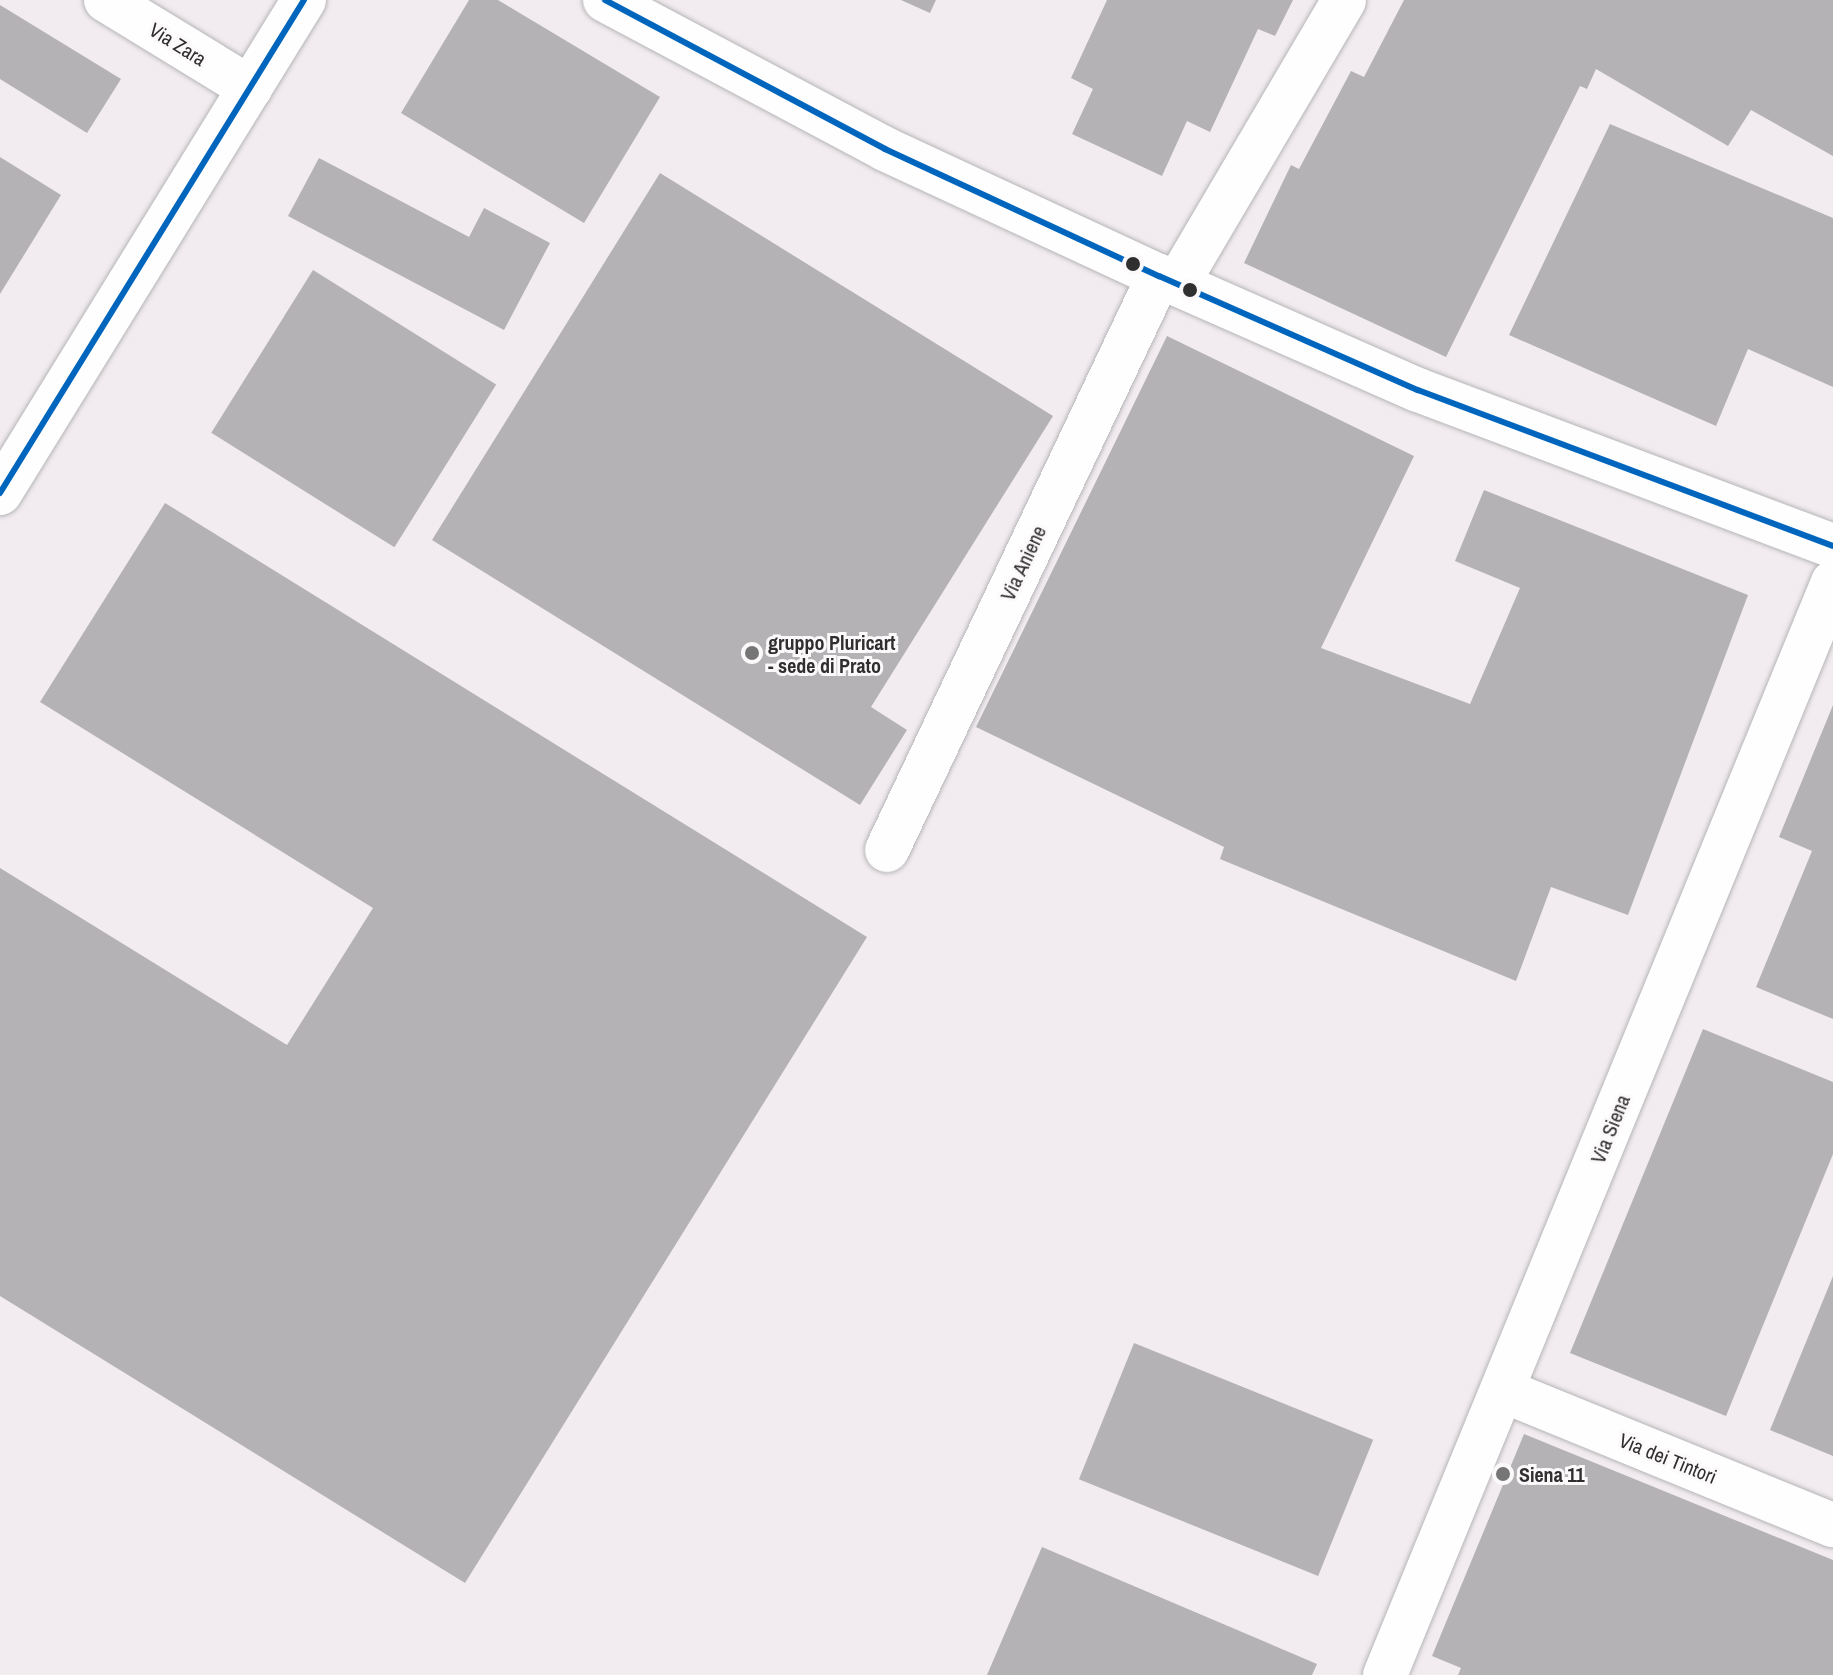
<!DOCTYPE html>
<style>
body{margin:0}
#map{position:relative;width:1833px;height:1675px;overflow:hidden;background:#fbfafb;font-family:"Archivo Narrow",sans-serif}
div>[style]{position:absolute}
.built>*{inset:0;background:#f2ecf1;transform-origin:0 0}
.building>*{inset:0;background:#b4b2b4;transform-origin:0 0}
.roads{filter:drop-shadow(0 0 2px #b6b5b6) drop-shadow(0 0 2px #b6b5b6)}
.minor>*{height:44px;margin:-22px;padding:0 22px;transform-origin:22px;border-radius:22px;background:#fefefe}
.bus-1>*{height:6px;margin:-3px;padding:0 3px;transform-origin:3px;border-radius:3px;background:#0065bd}
.dots>*{width:22px;height:22px;translate:-50% -50%;box-sizing:border-box;border:4px solid #fcf9fb;border-radius:50%}
span{translate:-50% -50%;white-space:nowrap;text-align:center;line-height:1.15;-webkit-text-stroke:6px #fcf9fb;paint-order:stroke}
.street-label{font-size:20px;color:#302f30}
.poi-label{font-size:20px;color:#302f30;font-weight:700}
.left{translate:0 -50%;text-align:left}
</style>
<div id="map">
<div class="built">
<div style="left:0;top:0;width:1833px;height:1675px"></div>
</div>
<div class="building">
<div style="clip-path:polygon(469px 0,498px 0,660px 97px,584px 223px,401px 113px)"></div>
<div style="clip-path:polygon(901px 0,936px 0,930px 13px)"></div>
<div style="clip-path:polygon(1107px 0,1293px 0,1275px 36px,1258px 29px,1210px 132px,1187px 121px,1162px 176px,1072px 134px,1093px 89px,1071px 78px)"></div>
<div style="clip-path:polygon(1404px 0,1833px 0,1833px 156px,1751px 110px,1728px 146px,1596px 69px,1587px 89px,1580px 86px,1446px 357px,1244px 263px,1291px 165px,1299px 169px,1351px 71px,1364px 77px)"></div>
<div style="clip-path:polygon(0 5px,121px 79px,87px 133px,0 79px)"></div>
<div style="clip-path:polygon(1610px 124px,1833px 218px,1833px 387px,1748px 349px,1716px 426px,1509px 335px)"></div>
<div style="clip-path:polygon(0 157px,61px 195px,0 294px)"></div>
<div style="clip-path:polygon(319px 158px,469px 237px,484px 208px,550px 243px,504px 330px,288px 216px)"></div>
<div style="clip-path:polygon(660px 173px,1053px 416px,871px 707px,907px 730px,860px 805px,432px 540px)"></div>
<div style="left:313px;top:270px;width:216px;height:192px;rotate:32deg"></div>
<div style="clip-path:polygon(1167px 336px,1414px 456px,1321px 648px,1470px 704px,1520px 588px,1455px 561px,1484px 490px,1748px 595px,1628px 915px,1551px 887px,1516px 981px,1220px 859px,1224px 847px,976px 727px)"></div>
<div style="clip-path:polygon(165px 503px,867px 937px,465px 1583px,0 1296px,0 868px,287px 1045px,373px 908px,40px 702px)"></div>
<div style="clip-path:polygon(1833px 705px,1833px 1019px,1756px 987px,1812px 851px,1779px 837px)"></div>
<div style="clip-path:polygon(1703px 1029px,1833px 1082px,1833px 1154px,1726px 1416px,1570px 1353px)"></div>
<div style="clip-path:polygon(1833px 1276px,1833px 1456px,1770px 1430px)"></div>
<div style="left:1134px;top:1343px;width:258px;height:147px;rotate:22deg"></div>
<div style="clip-path:polygon(1524px 1434px,1833px 1560px,1833px 1675px,1458px 1675px,1461px 1668px,1432px 1656px)"></div>
<div style="clip-path:polygon(1042px 1547px,1317px 1664px,1312px 1675px,987px 1675px)"></div>
</div>
<div class="roads">
<div class="minor">
<div style="left:106px;top:0;width:169px;rotate:31.4deg"></div>
<div style="left:605px;top:0;width:317px;rotate:28deg"></div>
<div style="left:885px;top:149px;width:302px;rotate:24.9deg"></div>
<div style="left:1159px;top:276px;width:283px;rotate:23.8deg"></div>
<div style="left:1418px;top:390px;width:443px;rotate:20.6deg"></div>
<div style="left:1177px;top:284px;width:329px;rotate:-59.5deg"></div>
<div style="left:0;top:493px;width:579px;rotate:-58.34deg"></div>
<div style="left:887px;top:850px;width:635px;rotate:-64.65deg"></div>
<div style="left:1504px;top:1391px;width:355px;rotate:22.2deg"></div>
<div style="left:1385px;top:1675px;width:1181px;rotate:-67.71deg"></div>
</div>
</div>
<div class="bus-1">
<div style="left:605px;top:0;width:317px;rotate:28deg"></div>
<div style="left:885px;top:149px;width:302px;rotate:24.9deg"></div>
<div style="left:1159px;top:276px;width:283px;rotate:23.8deg"></div>
<div style="left:1418px;top:390px;width:443px;rotate:20.6deg"></div>
<div style="left:0;top:493px;width:579px;rotate:-58.34deg"></div>
</div>
<div class="dots">
<div style="left:1133px;top:264px;background:#302f30"></div>
<div style="left:1190px;top:290px;background:#302f30"></div>
<div style="left:752px;top:653px;background:#777677"></div>
<div style="left:1503px;top:1474px;background:#777677"></div>
</div>
<div class="street-label">
<span style="left:178px;top:44px;rotate:32deg">Via Zara</span>
<span style="left:1023px;top:563px;rotate:-65deg">Via Aniene</span>
<span style="left:1610px;top:1129px;rotate:-68deg">Via Siena</span>
<span style="left:1668px;top:1458px;rotate:22deg">Via dei Tintori</span>
</div>
<div class="poi-label">
<span class="left" style="left:768px;top:654px">gruppo Pluricart<br>- sede di Prato</span>
<span class="left" style="left:1519px;top:1474px">Siena 11</span>
</div>
</div>
